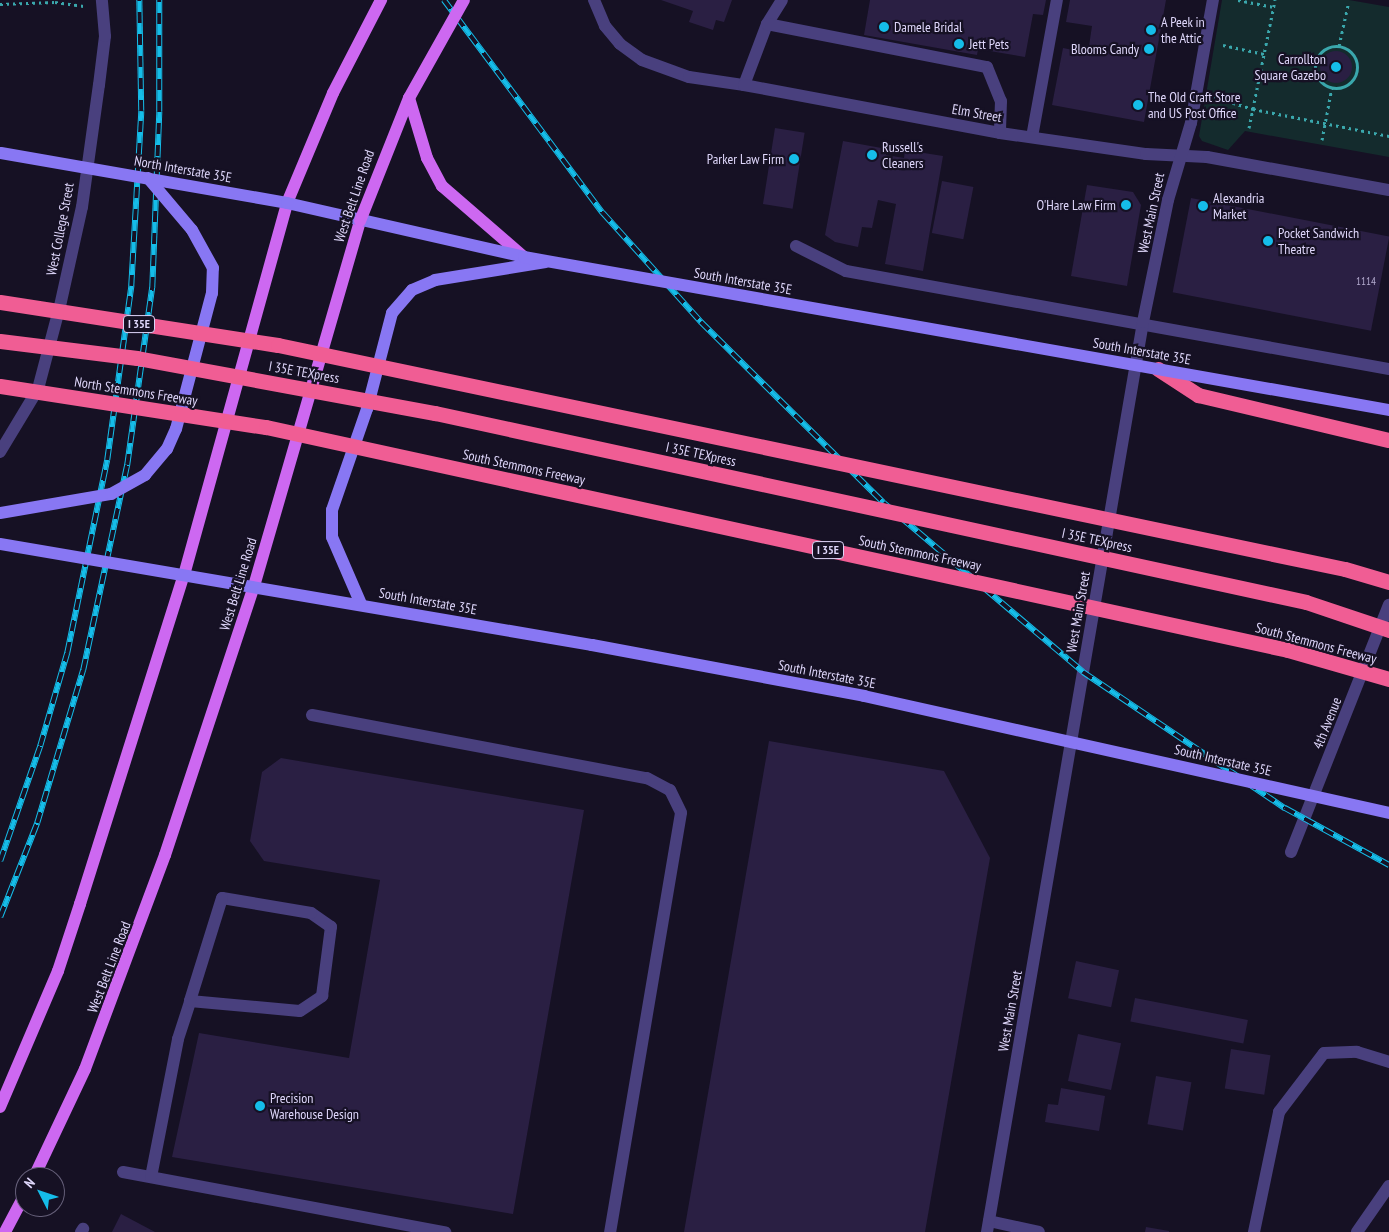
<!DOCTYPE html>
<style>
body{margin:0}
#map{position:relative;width:1389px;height:1232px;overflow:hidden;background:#161124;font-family:"PT Sans Narrow",sans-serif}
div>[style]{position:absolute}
.green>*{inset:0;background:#142b2d}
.building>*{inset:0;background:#2a1f43;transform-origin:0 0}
.round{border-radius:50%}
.path>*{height:3px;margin-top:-1.5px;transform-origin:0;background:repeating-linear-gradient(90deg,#3aa7ac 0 2.5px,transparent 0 6.5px)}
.path>.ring{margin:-1.5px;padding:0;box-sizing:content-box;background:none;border:3px solid #3aa7ac;border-radius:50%}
.lane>*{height:12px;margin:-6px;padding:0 6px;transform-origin:6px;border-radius:6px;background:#49407e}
.street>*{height:12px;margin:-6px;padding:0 6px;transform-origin:6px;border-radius:6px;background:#49407e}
.secondary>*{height:12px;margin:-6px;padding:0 6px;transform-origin:6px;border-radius:6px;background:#8877f3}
.primary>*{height:12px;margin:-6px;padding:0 6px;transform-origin:6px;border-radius:6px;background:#cd68f1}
.highway>*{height:15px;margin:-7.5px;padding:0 7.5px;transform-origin:7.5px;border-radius:7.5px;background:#f05d94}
.rail>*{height:5.5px;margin-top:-2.75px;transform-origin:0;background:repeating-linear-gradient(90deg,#161124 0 11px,#15bde9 0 22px);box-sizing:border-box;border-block:1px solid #15bde9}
.secondary-bridge>*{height:12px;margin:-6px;padding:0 6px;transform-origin:6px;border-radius:6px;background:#8877f3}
.primary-bridge>*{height:12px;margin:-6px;padding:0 6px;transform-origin:6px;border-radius:6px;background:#cd68f1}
.highway-bridge>*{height:15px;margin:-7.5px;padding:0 7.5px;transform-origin:7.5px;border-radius:7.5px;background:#f05d94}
.dots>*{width:14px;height:14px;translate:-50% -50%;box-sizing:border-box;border:2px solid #161124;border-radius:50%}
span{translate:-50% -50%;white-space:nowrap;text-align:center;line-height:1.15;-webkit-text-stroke:4.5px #161124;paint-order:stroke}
.number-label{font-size:11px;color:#b2a9cd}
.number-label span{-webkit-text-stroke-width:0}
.shield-label span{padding:1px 4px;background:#161124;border:1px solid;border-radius:4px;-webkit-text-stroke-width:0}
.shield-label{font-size:12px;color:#dfd7fb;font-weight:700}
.poi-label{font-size:14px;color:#dfd7fb}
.left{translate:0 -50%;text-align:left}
.right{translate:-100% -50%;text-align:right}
.street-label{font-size:14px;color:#dfd7fb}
.north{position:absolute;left:15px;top:1167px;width:50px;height:50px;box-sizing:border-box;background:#161124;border:1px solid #66607a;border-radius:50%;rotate:311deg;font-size:14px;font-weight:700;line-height:20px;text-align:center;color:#dfd7fb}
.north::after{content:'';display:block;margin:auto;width:18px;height:22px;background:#15bde9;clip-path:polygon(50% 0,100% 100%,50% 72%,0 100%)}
</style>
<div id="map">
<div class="green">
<div style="clip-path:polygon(1222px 0,1349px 0,1389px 7px,1389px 157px,1245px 131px,1228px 150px,1202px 141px,1199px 136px)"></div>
</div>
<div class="building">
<div style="clip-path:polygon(661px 0,732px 0,724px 22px,716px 20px,713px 30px,689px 22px,693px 11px)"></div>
<div style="clip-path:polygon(870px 0,1046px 0,1043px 15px,1033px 14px,1025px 57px,978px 49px,977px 55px,864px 35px)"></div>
<div style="clip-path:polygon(1070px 0,1166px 0,1144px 122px,1052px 105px,1063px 48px,1088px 53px,1092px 26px,1066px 22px)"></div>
<div class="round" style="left:1320px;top:51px;width:32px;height:32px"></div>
<div style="left:775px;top:128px;width:30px;height:77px;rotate:9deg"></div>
<div style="clip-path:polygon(843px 141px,887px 149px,886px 155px,904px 158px,905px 150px,943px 156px,923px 271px,885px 264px,896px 204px,878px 200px,872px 228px,862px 227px,858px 247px,835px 242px,825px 235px)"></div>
<div style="left:942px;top:181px;width:32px;height:53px;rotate:11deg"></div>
<div style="clip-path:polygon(1087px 185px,1133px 192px,1141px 205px,1127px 286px,1071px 276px)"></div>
<div style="left:1191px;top:198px;width:202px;height:96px;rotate:11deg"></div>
<div style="clip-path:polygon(769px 741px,944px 771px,990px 858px,925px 1232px,684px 1232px)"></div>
<div style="clip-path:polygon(281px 758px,584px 810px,513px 1214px,172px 1157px,199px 1033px,349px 1058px,380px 880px,264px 861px,250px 841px,262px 772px)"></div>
<div style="left:1076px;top:961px;width:44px;height:38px;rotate:12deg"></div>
<div style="left:1135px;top:998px;width:115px;height:24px;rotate:11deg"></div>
<div style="left:1078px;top:1034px;width:44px;height:48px;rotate:12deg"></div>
<div style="left:1231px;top:1049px;width:40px;height:40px;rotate:9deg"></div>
<div style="left:1156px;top:1076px;width:36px;height:49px;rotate:10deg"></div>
<div style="clip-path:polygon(1061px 1088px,1105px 1096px,1099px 1131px,1045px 1122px,1048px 1104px,1058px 1105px)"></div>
<div style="clip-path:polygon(121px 1214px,155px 1232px,112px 1232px)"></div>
<div style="clip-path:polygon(1146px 1227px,1169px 1231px,1169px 1232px,1145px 1232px)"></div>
</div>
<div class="path">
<div style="left:1238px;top:0;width:36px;rotate:11deg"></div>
<div style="left:0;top:4px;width:55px;rotate:-2.1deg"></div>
<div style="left:55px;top:2px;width:29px;rotate:8deg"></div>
<div style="left:1223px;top:45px;width:42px;rotate:12.4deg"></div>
<div class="ring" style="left:1315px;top:46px;width:39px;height:39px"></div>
<div style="left:1339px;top:46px;width:42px;rotate:-77.6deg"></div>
<div style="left:1214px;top:97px;width:41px;rotate:17.1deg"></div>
<div style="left:1253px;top:109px;width:139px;rotate:11.2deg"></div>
<div style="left:1249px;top:128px;width:131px;rotate:-78.5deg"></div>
<div style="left:1322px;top:140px;width:54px;rotate:-79.3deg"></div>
</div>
<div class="lane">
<div style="left:594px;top:0;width:28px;rotate:67deg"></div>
<div style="left:605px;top:26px;width:23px;rotate:50deg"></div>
<div style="left:620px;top:44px;width:27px;rotate:36deg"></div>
<div style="left:642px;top:60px;width:50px;rotate:19.9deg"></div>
<div style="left:689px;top:77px;width:56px;rotate:8.3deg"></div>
<div style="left:744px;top:85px;width:65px;rotate:-69.3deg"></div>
<div style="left:767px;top:24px;width:28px;rotate:-58deg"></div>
<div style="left:767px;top:24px;width:224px;rotate:11.1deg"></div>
<div style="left:987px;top:67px;width:37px;rotate:68deg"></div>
<div style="left:1001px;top:101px;width:32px;rotate:92deg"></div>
<div style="left:1032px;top:137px;width:139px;rotate:-79.7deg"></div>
<div style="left:796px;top:246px;width:56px;rotate:26.6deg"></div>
<div style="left:846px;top:271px;width:552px;rotate:10.23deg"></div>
<div style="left:312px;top:715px;width:341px;rotate:10.7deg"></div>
<div style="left:647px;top:778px;width:26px;rotate:28deg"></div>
<div style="left:670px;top:790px;width:25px;rotate:64deg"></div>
<div style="left:681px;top:813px;width:425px;rotate:99.6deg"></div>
<div style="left:123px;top:1172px;width:328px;rotate:10.6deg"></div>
<div style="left:151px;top:1177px;width:141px;rotate:-78.9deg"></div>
<div style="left:178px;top:1039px;width:40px;rotate:-72deg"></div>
<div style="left:190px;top:1001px;width:110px;rotate:5.2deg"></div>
<div style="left:300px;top:1011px;width:27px;rotate:-34deg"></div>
<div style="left:322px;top:996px;width:70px;rotate:-82.6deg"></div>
<div style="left:331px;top:927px;width:24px;rotate:-145deg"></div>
<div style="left:311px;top:913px;width:90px;rotate:-170.4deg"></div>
<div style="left:222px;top:898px;width:108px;rotate:107.3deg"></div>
<div style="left:989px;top:1221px;width:51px;rotate:12.4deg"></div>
<div style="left:81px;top:1232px;width:4px;rotate:-56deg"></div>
<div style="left:1254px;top:1232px;width:123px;rotate:-78.2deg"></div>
<div style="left:1279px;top:1112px;width:74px;rotate:-52.7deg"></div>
<div style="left:1324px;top:1053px;width:33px;rotate:-2deg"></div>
<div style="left:1357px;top:1052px;width:34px;rotate:17deg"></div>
<div style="left:1357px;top:1232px;width:56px;rotate:-55.2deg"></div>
</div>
<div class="street">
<div style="left:744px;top:85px;width:260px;rotate:10.6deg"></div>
<div style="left:1000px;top:133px;width:148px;rotate:8.2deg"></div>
<div style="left:1146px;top:154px;width:61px;rotate:2.8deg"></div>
<div style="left:1207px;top:157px;width:185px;rotate:10.3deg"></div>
<div style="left:0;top:452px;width:74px;rotate:-58.9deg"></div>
<div style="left:38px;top:389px;width:86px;rotate:-75.2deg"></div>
<div style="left:60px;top:306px;width:101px;rotate:-77.5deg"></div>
<div style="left:82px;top:207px;width:123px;rotate:-82.1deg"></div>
<div style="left:99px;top:85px;width:49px;rotate:-83deg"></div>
<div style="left:105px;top:36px;width:36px;rotate:-95deg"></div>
<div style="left:1291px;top:852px;width:266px;rotate:-68.4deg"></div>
<div style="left:987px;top:1232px;width:923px;rotate:-80.27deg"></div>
<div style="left:1143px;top:322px;width:125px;rotate:-78.4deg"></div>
<div style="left:1168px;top:200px;width:80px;rotate:-73.4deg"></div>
<div style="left:1191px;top:123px;width:125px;rotate:-79.9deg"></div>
</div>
<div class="secondary">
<div style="left:361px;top:604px;width:73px;rotate:-113.4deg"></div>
<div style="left:332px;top:537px;width:27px;rotate:-90deg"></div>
<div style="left:332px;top:510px;width:107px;rotate:-70.9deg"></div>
<div style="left:367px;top:409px;width:99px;rotate:-75.4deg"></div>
<div style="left:392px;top:313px;width:30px;rotate:-49deg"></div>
<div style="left:412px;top:290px;width:25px;rotate:-23deg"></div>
<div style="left:435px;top:280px;width:112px;rotate:-9.2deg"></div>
</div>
<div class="primary">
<div style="left:409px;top:98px;width:63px;rotate:73.3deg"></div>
<div style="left:427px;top:158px;width:32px;rotate:62deg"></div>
<div style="left:442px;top:186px;width:108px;rotate:40.9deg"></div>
<div style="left:0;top:1107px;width:148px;rotate:-66.9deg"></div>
<div style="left:58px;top:971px;width:71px;rotate:-71.8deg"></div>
<div style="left:80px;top:904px;width:345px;rotate:-72.5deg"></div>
<div style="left:184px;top:575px;width:386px;rotate:-74.5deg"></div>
<div style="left:287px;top:203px;width:119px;rotate:-67.3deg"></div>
<div style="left:333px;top:93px;width:105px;rotate:-62.7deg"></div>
<div style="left:34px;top:1177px;width:119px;rotate:-64.7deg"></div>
<div style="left:85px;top:1069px;width:228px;rotate:-69.5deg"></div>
<div style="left:165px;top:855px;width:283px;rotate:-71.7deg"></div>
<div style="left:254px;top:586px;width:380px;rotate:-73.8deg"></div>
<div style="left:5px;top:1232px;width:43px;rotate:-62.2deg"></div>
</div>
<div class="highway">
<div style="left:1158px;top:369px;width:48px;rotate:33deg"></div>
<div style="left:1198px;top:395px;width:196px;rotate:13.3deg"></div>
</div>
<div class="rail">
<div style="left:444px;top:0;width:266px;rotate:53.3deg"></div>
<div style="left:603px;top:213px;width:147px;rotate:48deg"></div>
<div style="left:701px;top:322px;width:257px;rotate:44.7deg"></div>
<div style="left:884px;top:503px;width:261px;rotate:40.3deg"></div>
<div style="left:1083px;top:672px;width:244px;rotate:34deg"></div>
<div style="left:1285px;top:808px;width:119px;rotate:28.7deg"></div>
<div style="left:0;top:861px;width:122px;rotate:-70.8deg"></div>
<div style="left:40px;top:746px;width:97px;rotate:-73.8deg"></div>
<div style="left:67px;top:653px;width:197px;rotate:-78.3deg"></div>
<div style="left:107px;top:460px;width:176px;rotate:-82.1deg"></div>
<div style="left:131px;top:286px;width:175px;rotate:-86.7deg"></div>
<div style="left:141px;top:111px;width:111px;rotate:-91deg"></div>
<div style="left:0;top:917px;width:101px;rotate:-68.5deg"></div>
<div style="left:37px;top:823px;width:160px;rotate:-73.3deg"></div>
<div style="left:83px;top:670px;width:210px;rotate:-77.9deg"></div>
<div style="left:127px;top:465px;width:179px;rotate:-82deg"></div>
<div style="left:152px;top:288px;width:176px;rotate:-87.7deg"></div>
<div style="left:159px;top:112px;width:112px;rotate:-90deg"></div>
</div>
<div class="secondary-bridge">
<div style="left:1px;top:153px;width:290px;rotate:9.9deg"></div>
<div style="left:287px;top:203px;width:243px;rotate:12.8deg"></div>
<div style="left:524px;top:257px;width:878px;rotate:10.03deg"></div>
<div style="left:0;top:513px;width:113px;rotate:-9.7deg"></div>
<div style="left:111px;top:494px;width:39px;rotate:-29deg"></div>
<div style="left:145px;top:475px;width:34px;rotate:-50deg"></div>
<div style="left:167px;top:449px;width:22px;rotate:-66deg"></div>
<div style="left:176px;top:429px;width:141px;rotate:-75.2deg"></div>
<div style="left:212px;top:293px;width:25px;rotate:-88deg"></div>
<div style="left:213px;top:268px;width:43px;rotate:-118.9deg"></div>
<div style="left:192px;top:230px;width:68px;rotate:-130.2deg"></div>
<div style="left:0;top:544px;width:601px;rotate:9.68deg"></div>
<div style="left:592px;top:645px;width:277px;rotate:10.6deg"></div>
<div style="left:864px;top:696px;width:538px;rotate:12.56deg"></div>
</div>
<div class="primary-bridge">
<div style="left:360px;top:221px;width:132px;rotate:-68.3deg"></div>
<div style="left:409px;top:98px;width:112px;rotate:-60.7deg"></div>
</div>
<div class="highway-bridge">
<div style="left:0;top:302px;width:281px;rotate:8.8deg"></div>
<div style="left:278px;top:345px;width:1090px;rotate:11.86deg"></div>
<div style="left:1345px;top:569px;width:46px;rotate:16.5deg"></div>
<div style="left:0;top:341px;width:138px;rotate:7.1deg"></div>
<div style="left:137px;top:358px;width:303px;rotate:10.5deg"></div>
<div style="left:435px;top:413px;width:891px;rotate:12.24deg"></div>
<div style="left:1306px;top:602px;width:88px;rotate:18.6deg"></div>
<div style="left:0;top:386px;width:269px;rotate:8.8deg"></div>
<div style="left:266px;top:427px;width:1046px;rotate:12.31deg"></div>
<div style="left:1288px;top:650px;width:105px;rotate:16deg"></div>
</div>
<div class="dots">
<div style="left:884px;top:27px;background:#15bde9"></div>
<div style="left:1151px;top:30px;background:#15bde9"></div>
<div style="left:959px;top:44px;background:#15bde9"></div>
<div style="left:1149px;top:49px;background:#15bde9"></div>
<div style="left:1336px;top:67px;background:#15bde9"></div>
<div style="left:1138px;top:105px;background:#15bde9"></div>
<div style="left:872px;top:155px;background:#15bde9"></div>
<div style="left:794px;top:159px;background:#15bde9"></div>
<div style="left:1126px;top:205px;background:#15bde9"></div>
<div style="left:1203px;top:206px;background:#15bde9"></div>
<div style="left:1268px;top:241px;background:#15bde9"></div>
<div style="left:260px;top:1106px;background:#15bde9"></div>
</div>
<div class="number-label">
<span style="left:1366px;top:281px">1114</span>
</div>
<div class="shield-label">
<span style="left:139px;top:324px">I 35E</span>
<span style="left:828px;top:550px">I 35E</span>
</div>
<div class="poi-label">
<span class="left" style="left:1161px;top:30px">A Peek in<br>the Attic</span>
<span class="left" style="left:894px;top:27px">Damele Bridal</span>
<span class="left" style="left:969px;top:44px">Jett Pets</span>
<span class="right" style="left:1139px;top:49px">Blooms Candy</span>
<span class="right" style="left:1326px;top:67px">Carrollton<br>Square Gazebo</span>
<span class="left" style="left:1148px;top:105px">The Old Craft Store<br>and US Post Office</span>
<span class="left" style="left:882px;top:155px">Russell's<br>Cleaners</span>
<span class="right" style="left:784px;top:159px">Parker Law Firm</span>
<span class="left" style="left:1213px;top:206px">Alexandria<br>Market</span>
<span class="right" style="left:1116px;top:205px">O'Hare Law Firm</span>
<span class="left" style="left:1278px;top:241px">Pocket Sandwich<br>Theatre</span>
<span class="left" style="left:270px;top:1106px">Precision<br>Warehouse Design</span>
</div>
<div class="street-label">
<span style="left:977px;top:113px;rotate:10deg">Elm Street</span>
<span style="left:183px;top:169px;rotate:10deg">North Interstate 35E</span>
<span style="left:354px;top:196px;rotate:-71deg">West Belt Line Road</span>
<span style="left:1151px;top:213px;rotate:-78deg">West Main Street</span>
<span style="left:60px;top:229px;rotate:-79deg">West College Street</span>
<span style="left:743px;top:281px;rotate:10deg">South Interstate 35E</span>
<span style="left:1142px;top:351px;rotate:10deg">South Interstate 35E</span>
<span style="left:304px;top:372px;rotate:10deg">I 35E TEXpress</span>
<span style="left:136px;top:391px;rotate:9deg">North Stemmons Freeway</span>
<span style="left:701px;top:454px;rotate:12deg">I 35E TEXpress</span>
<span style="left:524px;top:467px;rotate:12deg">South Stemmons Freeway</span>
<span style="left:1097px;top:540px;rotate:12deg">I 35E TEXpress</span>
<span style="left:920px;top:553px;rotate:12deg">South Stemmons Freeway</span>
<span style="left:238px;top:584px;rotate:-73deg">West Belt Line Road</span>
<span style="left:428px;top:601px;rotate:10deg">South Interstate 35E</span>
<span style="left:1078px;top:612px;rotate:-80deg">West Main Street</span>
<span style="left:1316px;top:643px;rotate:15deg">South Stemmons Freeway</span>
<span style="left:827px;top:674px;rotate:11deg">South Interstate 35E</span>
<span style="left:1327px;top:723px;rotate:-68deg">4th Avenue</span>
<span style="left:1223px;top:760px;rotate:13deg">South Interstate 35E</span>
<span style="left:109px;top:967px;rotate:-69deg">West Belt Line Road</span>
<span style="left:1010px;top:1011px;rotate:-80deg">West Main Street</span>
</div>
<div class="north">N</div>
</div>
